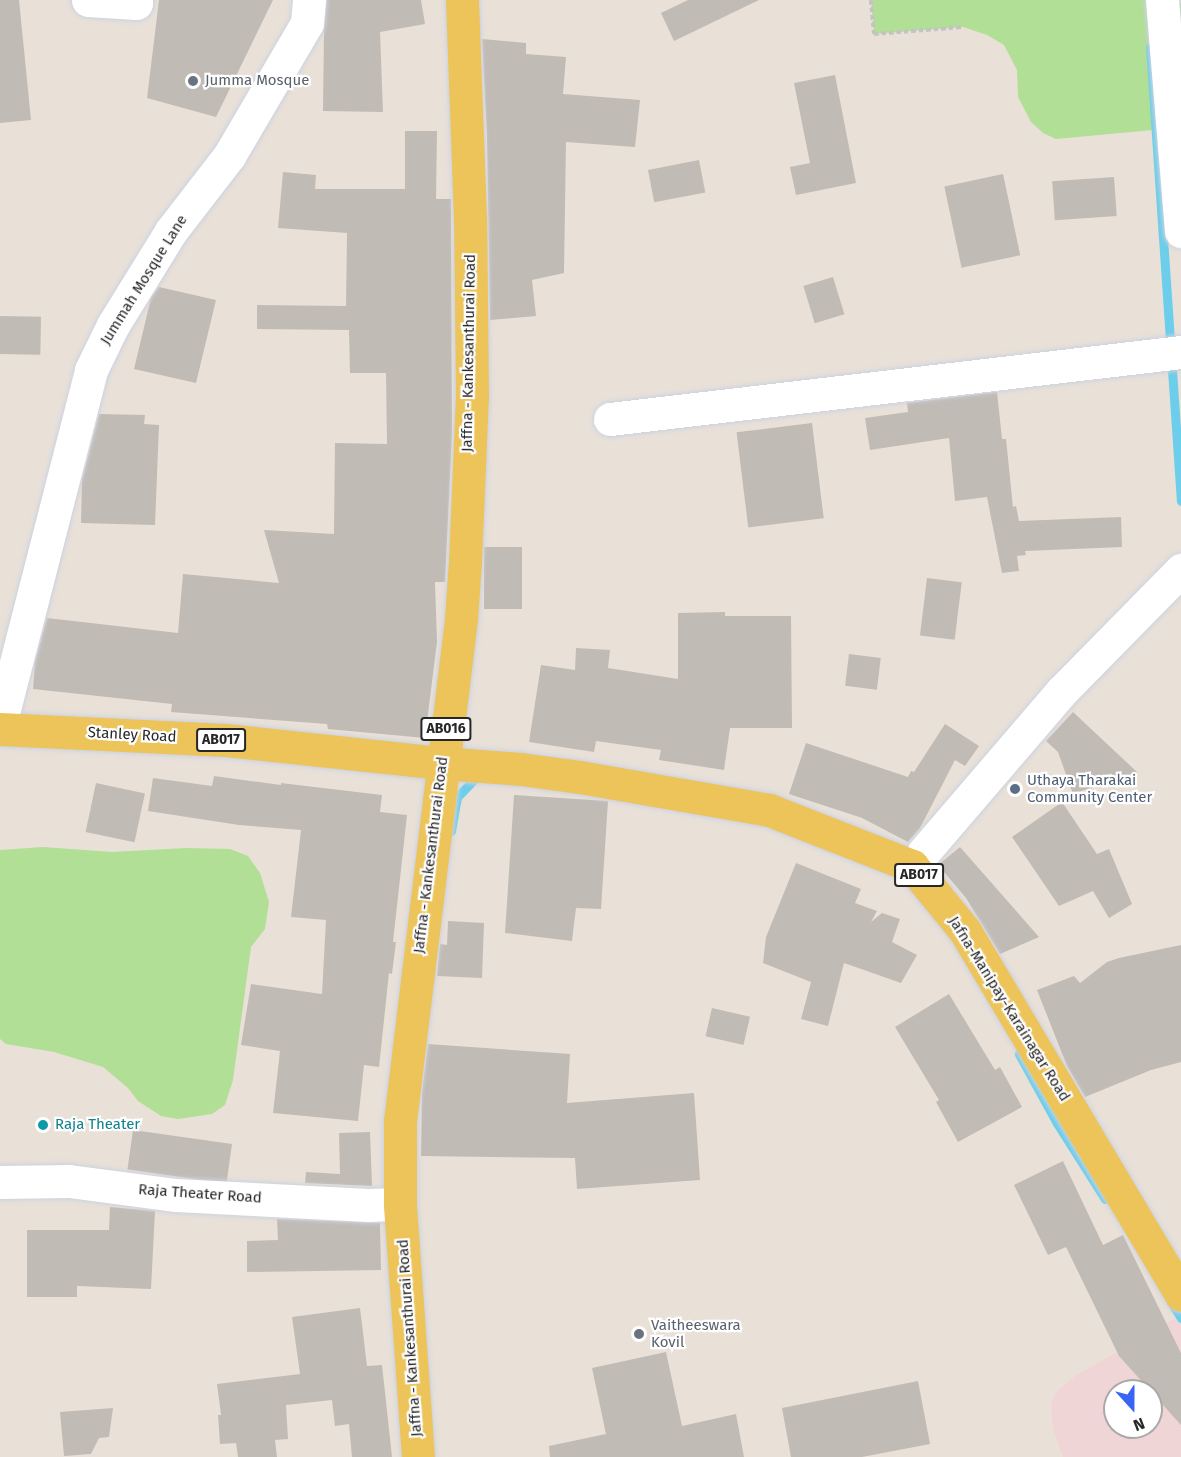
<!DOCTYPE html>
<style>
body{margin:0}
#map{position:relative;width:1181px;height:1457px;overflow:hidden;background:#e9e1d8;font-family:"Fira Sans",sans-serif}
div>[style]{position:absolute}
.medical>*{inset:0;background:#f0d5d7}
.green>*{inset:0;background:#b1df95}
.stream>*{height:9px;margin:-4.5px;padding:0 4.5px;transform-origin:4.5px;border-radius:4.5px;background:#6cceea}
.building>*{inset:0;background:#c1bbb5;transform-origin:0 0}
.path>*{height:4px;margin-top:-2px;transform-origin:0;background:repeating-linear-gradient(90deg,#c3c3c3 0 4.5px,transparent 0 7.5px)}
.roads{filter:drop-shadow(0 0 2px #cdd2e0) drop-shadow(0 0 2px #cdd2e0)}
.minor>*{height:33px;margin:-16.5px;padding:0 16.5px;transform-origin:16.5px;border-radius:16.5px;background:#fff}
.major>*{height:33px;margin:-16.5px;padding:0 16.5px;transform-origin:16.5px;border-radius:16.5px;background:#ecc45a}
.dots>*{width:16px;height:16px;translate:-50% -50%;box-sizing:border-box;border:3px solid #fff;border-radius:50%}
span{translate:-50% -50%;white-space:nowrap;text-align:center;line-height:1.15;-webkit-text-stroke:4.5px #fff;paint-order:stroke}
.shield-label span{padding:2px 4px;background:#fff;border:2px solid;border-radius:4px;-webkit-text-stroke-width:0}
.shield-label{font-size:14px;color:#272727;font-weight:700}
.worship-label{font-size:15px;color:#5b616d}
.left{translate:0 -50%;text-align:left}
.street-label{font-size:15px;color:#272727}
.service-label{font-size:15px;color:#4e5e75}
.culture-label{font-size:15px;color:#0d838f}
.north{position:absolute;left:1103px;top:1379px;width:60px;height:60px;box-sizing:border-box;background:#fff;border:2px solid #a9a9a9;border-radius:50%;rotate:159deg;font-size:16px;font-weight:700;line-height:24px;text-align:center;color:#272727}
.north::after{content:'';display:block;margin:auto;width:21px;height:27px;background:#3a64f4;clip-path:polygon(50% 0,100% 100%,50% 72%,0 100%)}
</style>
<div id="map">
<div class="medical">
<div style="clip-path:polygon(evenodd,1181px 1315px,1181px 1457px,1063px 1457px,1053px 1430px,1051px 1403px,1056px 1392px,1075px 1376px,1181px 1315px,1115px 1391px,1151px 1391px,1151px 1427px,1115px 1427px,1115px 1391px)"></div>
</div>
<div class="green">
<div style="clip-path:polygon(871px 0,1162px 0,1162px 4px,1181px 3px,1181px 231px,1174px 128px,1056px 139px,1043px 133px,1031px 122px,1018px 97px,1017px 70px,1004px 45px,987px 35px,963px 27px,874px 34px)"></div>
<div style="clip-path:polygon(43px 847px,112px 852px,186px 848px,230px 849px,248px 856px,260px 873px,269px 902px,265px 929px,251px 947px,233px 1080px,225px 1105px,212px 1114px,178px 1119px,161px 1116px,138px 1101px,128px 1088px,103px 1067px,54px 1052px,6px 1044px,0 1039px,0 850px)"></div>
</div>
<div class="stream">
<div style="left:1150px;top:47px;width:455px;rotate:86.1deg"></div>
<div style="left:451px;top:831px;width:35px;rotate:-80deg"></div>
<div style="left:457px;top:797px;width:29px;rotate:-46deg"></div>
<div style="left:1019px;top:1054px;width:79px;rotate:61.2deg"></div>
<div style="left:1057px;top:1123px;width:90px;rotate:57.7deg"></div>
<div style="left:1171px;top:1302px;width:19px;rotate:58deg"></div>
</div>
<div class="building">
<div style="clip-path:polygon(0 0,19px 0,31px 120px,0 123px)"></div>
<div style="clip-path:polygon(159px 0,273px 0,216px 117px,147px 98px)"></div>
<div style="clip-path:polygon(327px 0,421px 0,425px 24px,380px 32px,383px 112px,323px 111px,324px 31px)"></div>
<div style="clip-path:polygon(688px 0,759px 0,674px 41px,661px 13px)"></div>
<div style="clip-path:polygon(482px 39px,526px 43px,526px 54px,566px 57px,563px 94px,640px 100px,635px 147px,566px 142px,564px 273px,532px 280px,536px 316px,490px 320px,487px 136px)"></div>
<div style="clip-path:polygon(835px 75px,856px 183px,796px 195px,790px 167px,810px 163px,794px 83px)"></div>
<div style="clip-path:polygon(405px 131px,437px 131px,436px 199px,451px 199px,451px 219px,452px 434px,446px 561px,445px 582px,435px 582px,437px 642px,425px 738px,328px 729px,327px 724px,171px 712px,172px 704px,33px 689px,35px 662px,47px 618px,178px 633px,183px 574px,279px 583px,264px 530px,334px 534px,335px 443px,387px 444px,386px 373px,350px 373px,349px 330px,257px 329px,257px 305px,346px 306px,347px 233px,278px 228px,283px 172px,316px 175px,315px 189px,405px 189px)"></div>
<div style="left:699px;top:160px;width:33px;height:52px;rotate:79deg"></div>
<div style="left:1003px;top:174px;width:83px;height:60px;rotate:78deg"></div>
<div style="left:1114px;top:177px;width:39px;height:62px;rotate:86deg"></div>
<div style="left:833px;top:277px;width:39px;height:31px;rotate:73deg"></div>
<div style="clip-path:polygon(159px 287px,216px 300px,196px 383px,134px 369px,151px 298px)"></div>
<div style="left:0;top:316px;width:41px;height:38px;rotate:1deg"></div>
<div style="clip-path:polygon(997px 392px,1002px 439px,1006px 439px,1013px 507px,1016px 506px,1019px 521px,1121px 517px,1122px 547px,1025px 551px,1026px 555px,1017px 556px,1019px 571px,1002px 573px,987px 497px,955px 501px,949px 438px,870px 450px,865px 418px,908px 412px,907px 403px)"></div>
<div style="clip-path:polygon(99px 414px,145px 415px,144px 424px,159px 425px,155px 525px,81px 523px,82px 480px)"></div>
<div style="left:812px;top:423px;width:96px;height:76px;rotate:83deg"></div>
<div style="left:484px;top:547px;width:38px;height:62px"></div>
<div style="left:927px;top:578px;width:35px;height:58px;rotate:7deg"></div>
<div style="clip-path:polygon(725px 612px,725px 616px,791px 616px,792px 728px,730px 728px,724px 770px,659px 760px,661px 750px,596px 741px,594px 752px,529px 742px,541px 665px,575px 670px,576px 648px,610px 650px,608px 668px,678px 679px,678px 613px)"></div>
<div style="left:849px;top:654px;width:32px;height:32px;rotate:7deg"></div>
<div style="clip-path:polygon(1073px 712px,1137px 772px,1073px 794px,1058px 752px,1046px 741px)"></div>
<div style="clip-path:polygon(945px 724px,979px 746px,965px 766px,955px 760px,920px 828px,908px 842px,862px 818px,789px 794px,806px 743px,908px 777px,911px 771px,914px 772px)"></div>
<div style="clip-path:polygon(214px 776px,281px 785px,281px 783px,382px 795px,380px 812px,407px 815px,393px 942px,396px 942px,392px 974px,389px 973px,379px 1067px,364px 1065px,358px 1121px,273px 1113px,280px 1051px,241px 1045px,251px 984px,322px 994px,326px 920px,291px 917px,301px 830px,239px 825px,148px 811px,153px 778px,212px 786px)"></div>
<div style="left:96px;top:783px;width:50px;height:50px;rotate:12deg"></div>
<div style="clip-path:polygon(514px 795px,608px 801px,601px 909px,576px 908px,572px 941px,505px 933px)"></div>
<div style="clip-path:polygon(1062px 802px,1097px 854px,1109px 849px,1132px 904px,1109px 918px,1093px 891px,1059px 906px,1012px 837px)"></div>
<div style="clip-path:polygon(960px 847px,1039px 937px,1000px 954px,966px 898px,938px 865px)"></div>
<div style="clip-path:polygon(796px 863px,861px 889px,855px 903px,877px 911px,871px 922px,882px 913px,900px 919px,892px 942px,917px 955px,901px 983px,844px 963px,828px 1026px,801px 1019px,811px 982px,763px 963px,766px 937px)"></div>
<div style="clip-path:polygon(448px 921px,484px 923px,482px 978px,437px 976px,440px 944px,447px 945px)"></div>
<div style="clip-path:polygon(1181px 945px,1181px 1062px,1151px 1070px,1085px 1097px,1067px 1066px,1037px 990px,1074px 976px,1080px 983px,1107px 962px,1119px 958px)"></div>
<div style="clip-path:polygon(949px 994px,995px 1070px,1000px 1067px,1022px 1107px,958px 1142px,936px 1102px,939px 1100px,895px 1027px)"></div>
<div style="left:712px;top:1008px;width:39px;height:29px;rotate:13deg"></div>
<div style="clip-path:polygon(428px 1044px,570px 1054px,567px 1103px,694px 1093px,700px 1180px,577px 1189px,575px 1158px,421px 1156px,422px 1091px)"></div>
<div style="left:133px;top:1130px;width:100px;height:40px;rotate:8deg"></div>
<div style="clip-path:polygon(370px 1132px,372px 1186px,305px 1183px,306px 1172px,340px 1174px,339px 1133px)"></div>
<div style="clip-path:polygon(1063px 1161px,1103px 1245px,1123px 1235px,1181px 1353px,1181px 1425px,1119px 1356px,1066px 1247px,1048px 1255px,1014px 1185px)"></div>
<div style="clip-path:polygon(110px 1207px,155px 1211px,151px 1289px,77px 1286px,77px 1297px,27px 1297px,27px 1230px,109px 1230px)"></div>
<div style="clip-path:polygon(277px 1219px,380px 1223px,381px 1270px,247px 1272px,247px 1241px,278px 1240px)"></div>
<div style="clip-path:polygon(360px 1308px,367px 1366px,382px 1365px,392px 1457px,352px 1457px,349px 1424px,335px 1426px,332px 1400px,286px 1405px,288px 1439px,275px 1440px,277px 1457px,238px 1457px,236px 1443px,220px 1444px,218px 1415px,221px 1415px,217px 1384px,300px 1374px,292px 1317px)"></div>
<div style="clip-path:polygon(666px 1352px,682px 1426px,736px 1414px,744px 1457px,550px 1457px,549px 1446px,606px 1434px,592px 1368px)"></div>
<div style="clip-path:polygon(918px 1381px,930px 1444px,862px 1457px,791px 1457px,782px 1408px)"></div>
<div style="clip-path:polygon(113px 1408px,109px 1437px,99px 1438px,91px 1454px,64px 1456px,60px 1412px)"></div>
</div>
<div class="path">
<div style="left:871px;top:0;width:34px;rotate:85deg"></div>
<div style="left:874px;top:34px;width:89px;rotate:-4.5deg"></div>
</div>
<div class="roads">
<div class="minor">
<div style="left:88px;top:0;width:48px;rotate:3.6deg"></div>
<div style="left:136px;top:3px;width:3px;rotate:-90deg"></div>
<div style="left:1162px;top:0;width:232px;rotate:85.3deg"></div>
<div style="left:610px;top:419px;width:575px;rotate:-6.69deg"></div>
<div style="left:0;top:725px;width:366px;rotate:-75.6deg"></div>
<div style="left:91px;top:370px;width:50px;rotate:-63.9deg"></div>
<div style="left:113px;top:325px;width:110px;rotate:-58.3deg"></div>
<div style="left:171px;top:231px;width:95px;rotate:-52.3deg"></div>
<div style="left:229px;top:156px;width:154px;rotate:-59.6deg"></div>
<div style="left:307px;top:23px;width:23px;rotate:-85deg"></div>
<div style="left:923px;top:853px;width:213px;rotate:-49.4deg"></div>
<div style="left:1062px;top:691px;width:170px;rotate:-45.5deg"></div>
<div style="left:0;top:1182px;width:69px;rotate:-0.8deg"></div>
<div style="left:69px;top:1181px;width:108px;rotate:7.5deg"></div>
<div style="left:176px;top:1195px;width:192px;rotate:3deg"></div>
<div style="left:368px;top:1205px;width:32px;rotate:-2deg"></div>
</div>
<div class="major">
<div style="left:0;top:729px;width:226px;rotate:2.8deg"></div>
<div style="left:226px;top:740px;width:217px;rotate:6.1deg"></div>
<div style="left:442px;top:763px;width:79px;rotate:4.3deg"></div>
<div style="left:521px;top:769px;width:60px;rotate:7.7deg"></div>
<div style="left:580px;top:777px;width:192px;rotate:9.9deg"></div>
<div style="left:769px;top:810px;width:154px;rotate:21.4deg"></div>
<div style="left:912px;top:866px;width:84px;rotate:50.8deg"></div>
<div style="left:965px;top:931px;width:423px;rotate:59.3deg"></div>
<div style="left:418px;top:1457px;width:254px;rotate:-94.1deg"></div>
<div style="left:400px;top:1204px;width:83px;rotate:-90deg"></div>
<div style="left:400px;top:1121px;width:506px;rotate:-83.07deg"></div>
<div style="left:461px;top:619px;width:57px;rotate:-86deg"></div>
<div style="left:465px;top:562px;width:165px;rotate:-87.6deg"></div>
<div style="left:472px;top:397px;width:178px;rotate:-90.6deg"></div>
<div style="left:470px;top:219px;width:219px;rotate:-92.1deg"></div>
</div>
</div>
<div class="dots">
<div style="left:193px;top:81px;background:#6b7280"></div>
<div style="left:1015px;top:789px;background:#5c6f8a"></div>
<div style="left:43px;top:1125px;background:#0f9aa8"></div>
<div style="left:639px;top:1334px;background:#6b7280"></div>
</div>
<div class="shield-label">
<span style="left:446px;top:729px">AB016</span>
<span style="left:221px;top:740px">AB017</span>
<span style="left:919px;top:875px">AB017</span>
</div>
<div class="worship-label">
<span class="left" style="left:205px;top:81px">Jumma Mosque</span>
<span class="left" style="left:651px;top:1334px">Vaitheeswara<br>Kovil</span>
</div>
<div class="street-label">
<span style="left:144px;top:280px;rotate:-58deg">Jummah Mosque Lane</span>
<span style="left:469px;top:353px;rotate:-89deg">Jaffna - Kankesanthurai Road</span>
<span style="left:132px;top:735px;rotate:3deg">Stanley Road</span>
<span style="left:431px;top:855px;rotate:-83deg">Jaffna - Kankesanthurai Road</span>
<span style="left:1009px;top:1009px;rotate:58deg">Jafna-Manipay-Karainagar Road</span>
<span style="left:200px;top:1194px;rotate:4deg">Raja Theater Road</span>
<span style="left:410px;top:1338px;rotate:-94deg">Jaffna - Kankesanthurai Road</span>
</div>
<div class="service-label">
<span class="left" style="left:1027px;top:789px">Uthaya Tharakai<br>Community Center</span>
</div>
<div class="culture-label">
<span class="left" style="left:55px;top:1125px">Raja Theater</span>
</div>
<div class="north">N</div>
</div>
